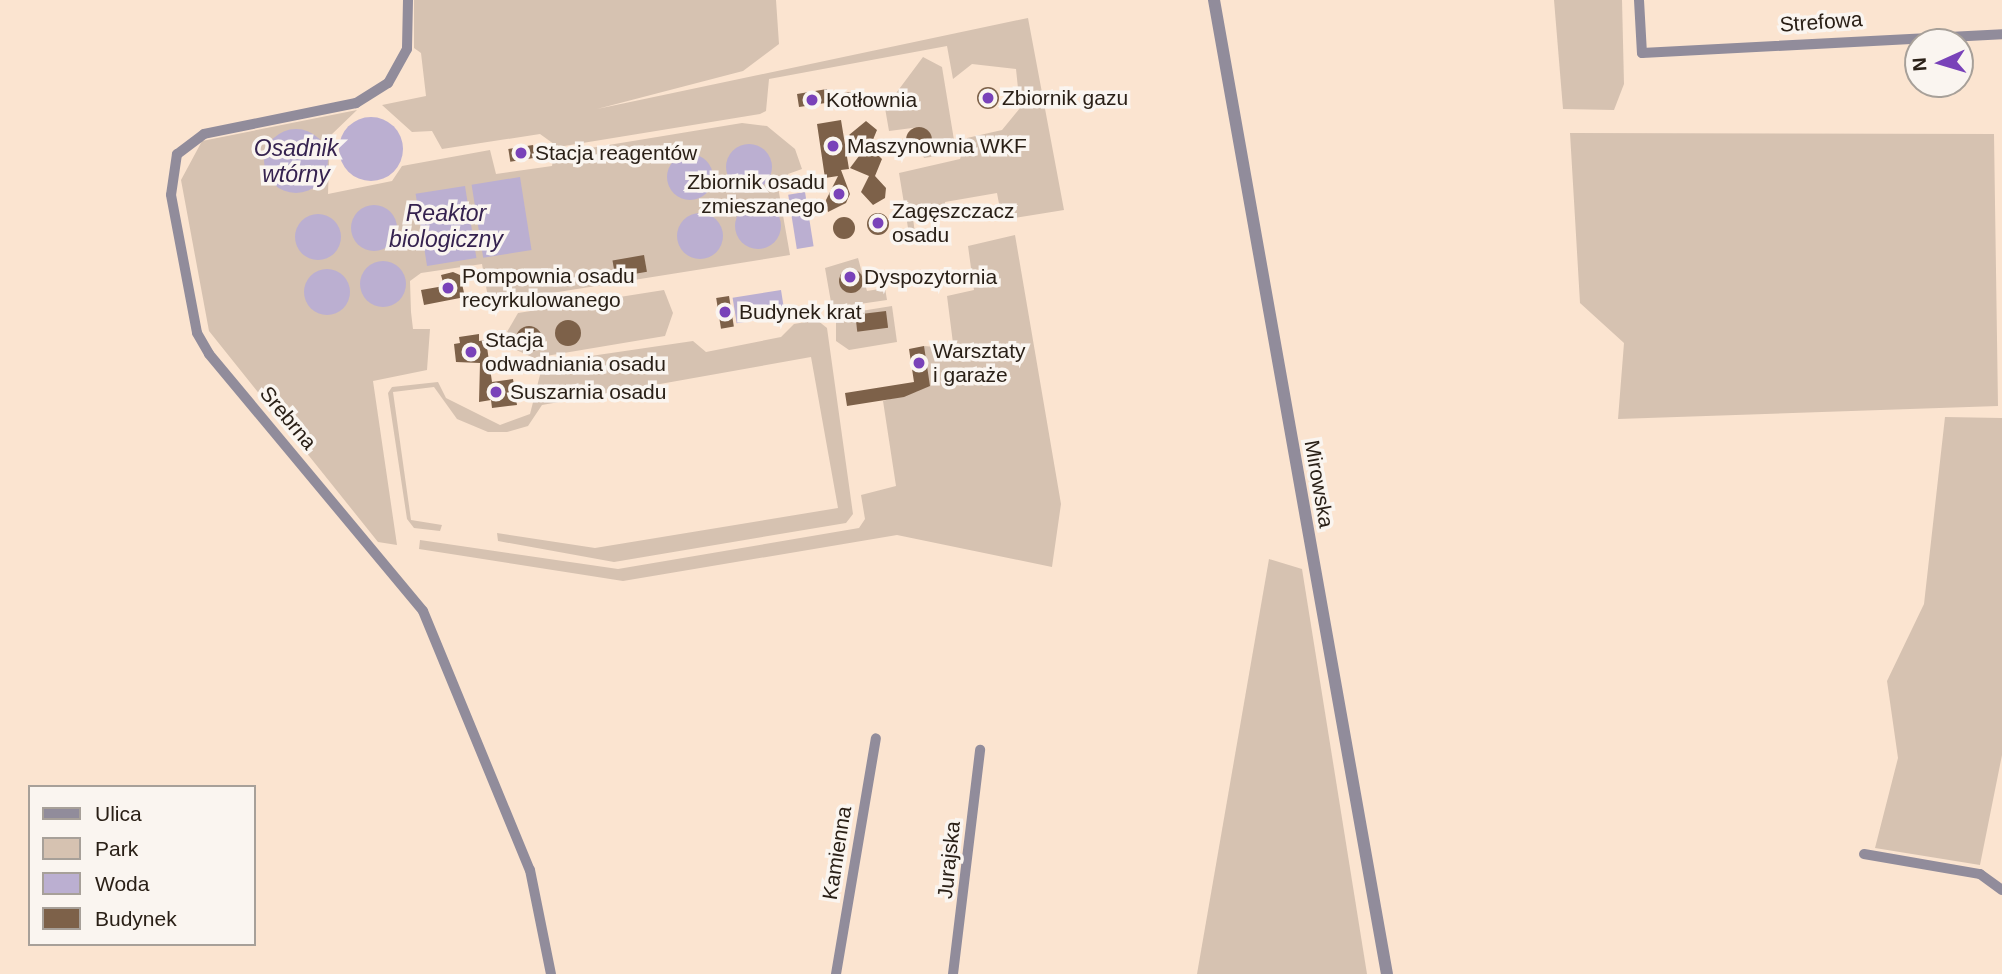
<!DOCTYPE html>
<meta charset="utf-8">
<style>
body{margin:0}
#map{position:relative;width:2002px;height:974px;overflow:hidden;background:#fbe4d0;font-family:Arial,sans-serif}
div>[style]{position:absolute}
.green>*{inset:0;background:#d6c2b1}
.water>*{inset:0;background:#bbafd1;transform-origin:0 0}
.round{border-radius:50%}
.building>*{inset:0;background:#7d6149;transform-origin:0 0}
.minor>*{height:10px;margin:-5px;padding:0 5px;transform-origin:5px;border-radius:5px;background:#918c9b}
.tertiary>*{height:12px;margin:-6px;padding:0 6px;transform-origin:6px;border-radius:6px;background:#918c9b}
.dots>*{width:19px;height:19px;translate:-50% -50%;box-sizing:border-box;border:4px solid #faf5f0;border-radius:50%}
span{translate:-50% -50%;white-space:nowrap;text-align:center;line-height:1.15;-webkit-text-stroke:7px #faf5f0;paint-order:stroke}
.street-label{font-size:21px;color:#2a2017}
.poi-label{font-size:21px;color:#2a2017}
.left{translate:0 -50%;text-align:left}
.right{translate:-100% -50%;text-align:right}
.water-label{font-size:23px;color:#35224f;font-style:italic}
.legend{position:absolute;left:28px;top:785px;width:228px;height:161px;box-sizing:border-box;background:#faf5f0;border:2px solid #a7a099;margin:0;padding:9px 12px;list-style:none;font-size:21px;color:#2a2017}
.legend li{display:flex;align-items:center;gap:14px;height:35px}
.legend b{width:35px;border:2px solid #a7a099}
.north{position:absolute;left:1904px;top:28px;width:70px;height:70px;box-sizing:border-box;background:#faf5f0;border:2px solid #a7a099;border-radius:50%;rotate:266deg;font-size:19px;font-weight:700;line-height:28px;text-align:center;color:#2a2017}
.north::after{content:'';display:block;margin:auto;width:24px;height:32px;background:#7942b9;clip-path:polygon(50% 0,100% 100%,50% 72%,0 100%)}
</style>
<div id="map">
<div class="green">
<div style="clip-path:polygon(414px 0,776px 0,779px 44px,743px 71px,597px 109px,1028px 18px,1064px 210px,1002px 220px,997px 193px,945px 202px,946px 213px,913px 218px,915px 234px,909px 234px,899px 173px,960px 159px,967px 138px,1002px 130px,1020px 108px,1016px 69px,972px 64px,953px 79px,947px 46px,769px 79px,766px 111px,760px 114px,558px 147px,540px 134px,442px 149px,432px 131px,412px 132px,382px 105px,426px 96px,421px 53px,414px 48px)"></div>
<div style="clip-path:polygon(1554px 0,1622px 0,1624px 84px,1614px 110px,1563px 109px)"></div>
<div style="clip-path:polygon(923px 57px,942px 67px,954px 140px,944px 155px,924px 158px,922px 153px,932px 142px,929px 132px,920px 127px,889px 131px,885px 108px)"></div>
<div style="clip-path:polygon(357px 110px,330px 136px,328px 194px,392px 181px,402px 166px,490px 150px,496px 174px,552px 166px,554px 154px,742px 123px,767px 126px,795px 149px,802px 169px,788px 174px,790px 185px,778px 187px,790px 255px,489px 303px,482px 264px,421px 273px,410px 281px,411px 312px,413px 329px,430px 329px,427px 370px,373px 381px,397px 545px,378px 542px,209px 331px,181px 180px,202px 141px)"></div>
<div style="clip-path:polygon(1570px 133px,1994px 134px,1998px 406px,1618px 419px,1624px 343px,1580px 303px)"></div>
<div style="clip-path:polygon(1015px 235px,1061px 504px,1052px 567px,897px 535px,623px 581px,419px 549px,420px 540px,618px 569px,859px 528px,865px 519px,861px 495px,896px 486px,883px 401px,918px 391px,924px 346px,935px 347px,937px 361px,955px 359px,947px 296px,974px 290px,968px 246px)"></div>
<div style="clip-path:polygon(858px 258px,867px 291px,885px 288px,887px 300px,832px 308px,825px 268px)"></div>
<div style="clip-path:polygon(664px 290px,673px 313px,665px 336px,534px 358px,512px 348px,507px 332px,518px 313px)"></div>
<div style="clip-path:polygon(892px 306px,897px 342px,849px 350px,836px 341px,836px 315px)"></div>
<div style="clip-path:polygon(817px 320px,827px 328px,853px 514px,846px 523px,614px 562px,498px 541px,497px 533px,595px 548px,838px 508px,811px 357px,542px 405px,528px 426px,507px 432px,488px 432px,457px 419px,434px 387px,393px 392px,411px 520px,442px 525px,440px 531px,414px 528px,407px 519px,388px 393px,392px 387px,438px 382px,446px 398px,500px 425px,530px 414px,543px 363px,693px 341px,706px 352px,781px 337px,794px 324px)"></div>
<div style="clip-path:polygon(1945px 417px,2002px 418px,2002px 755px,1980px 865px,1875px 848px,1898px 758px,1887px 681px,1924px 604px)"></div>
<div style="clip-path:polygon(1269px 559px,1302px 569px,1367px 974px,1197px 974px)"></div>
</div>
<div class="water">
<div class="round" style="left:339px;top:117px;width:64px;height:64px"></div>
<div class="round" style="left:264px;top:129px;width:64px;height:64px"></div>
<div class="round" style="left:726px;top:144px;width:46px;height:46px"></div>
<div class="round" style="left:667px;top:154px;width:46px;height:46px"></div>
<div style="left:520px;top:177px;width:74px;height:49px;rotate:81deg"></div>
<div style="left:465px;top:186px;width:73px;height:50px;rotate:81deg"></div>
<div style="left:805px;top:192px;width:55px;height:17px;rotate:81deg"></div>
<div class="round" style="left:735px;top:203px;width:46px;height:46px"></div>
<div class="round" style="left:351px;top:205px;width:46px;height:46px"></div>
<div class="round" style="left:677px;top:213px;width:46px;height:46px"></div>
<div class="round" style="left:295px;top:214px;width:46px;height:46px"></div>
<div class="round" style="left:360px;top:261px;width:46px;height:46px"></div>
<div class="round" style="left:304px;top:269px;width:46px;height:46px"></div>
<div style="left:781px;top:290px;width:26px;height:49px;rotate:81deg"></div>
</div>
<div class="building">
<div class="round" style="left:977px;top:87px;width:22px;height:22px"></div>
<div style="clip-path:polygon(827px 89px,828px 95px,851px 92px,853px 105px,839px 101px,799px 107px,797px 94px)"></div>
<div style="clip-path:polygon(841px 120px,849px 169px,841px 170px,850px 194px,846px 203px,828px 212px,826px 200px,838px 176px,825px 178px,817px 124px)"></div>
<div style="clip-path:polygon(866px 121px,877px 130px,870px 147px,882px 159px,875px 176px,886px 188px,885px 198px,873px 205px,861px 192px,869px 176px,850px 168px,865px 148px,849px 135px)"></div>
<div class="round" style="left:906px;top:127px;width:26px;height:26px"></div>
<div style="left:533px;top:145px;width:13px;height:25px;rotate:81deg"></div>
<div class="round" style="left:867px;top:213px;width:22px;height:22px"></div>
<div class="round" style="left:833px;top:217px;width:22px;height:22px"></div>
<div style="left:644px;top:255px;width:17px;height:32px;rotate:80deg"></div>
<div class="round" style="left:839px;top:269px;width:24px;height:24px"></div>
<div style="clip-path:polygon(453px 272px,460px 275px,465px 297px,424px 305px,421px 290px,444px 286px,441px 275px)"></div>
<div style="left:729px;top:296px;width:31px;height:13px;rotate:81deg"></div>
<div style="left:886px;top:311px;width:17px;height:31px;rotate:83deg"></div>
<div class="round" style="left:555px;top:320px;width:26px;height:26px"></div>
<div class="round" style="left:516px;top:326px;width:26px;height:26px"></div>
<div style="clip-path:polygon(479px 334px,479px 341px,486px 340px,492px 382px,513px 379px,517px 405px,492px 408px,491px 400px,479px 402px,480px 363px,456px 362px,454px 344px,460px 343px,459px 337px)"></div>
<div style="clip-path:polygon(924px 346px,930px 386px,904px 397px,847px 406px,845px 393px,914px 382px,909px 349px)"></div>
</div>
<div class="minor">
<div style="left:408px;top:0;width:49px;rotate:91.2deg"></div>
<div style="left:407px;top:49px;width:39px;rotate:119deg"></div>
<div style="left:388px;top:83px;width:38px;rotate:148deg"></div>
<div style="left:356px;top:103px;width:155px;rotate:168.5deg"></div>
<div style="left:204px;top:134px;width:34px;rotate:143deg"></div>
<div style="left:177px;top:154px;width:41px;rotate:98.3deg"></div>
<div style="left:171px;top:195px;width:140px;rotate:79.3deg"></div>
<div style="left:197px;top:333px;width:24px;rotate:60deg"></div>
<div style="left:209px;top:354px;width:334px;rotate:50.2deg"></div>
<div style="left:423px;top:611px;width:280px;rotate:67.6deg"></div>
<div style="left:530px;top:870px;width:106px;rotate:78.6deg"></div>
<div style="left:1639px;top:0;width:53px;rotate:86.8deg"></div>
<div style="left:1642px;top:53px;width:361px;rotate:-3deg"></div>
<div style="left:1864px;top:854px;width:118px;rotate:9.8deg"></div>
<div style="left:1980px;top:874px;width:27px;rotate:36deg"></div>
<div style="left:836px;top:974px;width:239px;rotate:-80.4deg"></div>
<div style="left:953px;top:974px;width:226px;rotate:-83.1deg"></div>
</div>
<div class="tertiary">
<div style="left:1214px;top:0;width:989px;rotate:79.93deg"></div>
</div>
<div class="dots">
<div style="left:988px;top:98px;background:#7942b9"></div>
<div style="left:812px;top:100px;background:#7942b9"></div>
<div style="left:833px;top:146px;background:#7942b9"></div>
<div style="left:521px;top:153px;background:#7942b9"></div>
<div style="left:839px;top:194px;background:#7942b9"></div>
<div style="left:878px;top:223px;background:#7942b9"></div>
<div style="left:850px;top:277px;background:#7942b9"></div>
<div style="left:448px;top:288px;background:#7942b9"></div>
<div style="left:725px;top:312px;background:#7942b9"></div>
<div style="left:471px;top:352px;background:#7942b9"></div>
<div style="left:919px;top:363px;background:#7942b9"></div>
<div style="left:496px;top:392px;background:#7942b9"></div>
</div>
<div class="street-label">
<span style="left:1821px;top:22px;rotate:-4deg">Strefowa</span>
<span style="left:288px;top:418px;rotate:50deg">Srebrna</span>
<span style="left:1319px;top:484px;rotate:80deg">Mirowska</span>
<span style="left:837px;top:853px;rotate:-81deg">Kamienna</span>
<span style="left:949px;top:860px;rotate:-84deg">Jurajska</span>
</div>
<div class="poi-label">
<span class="left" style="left:1002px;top:98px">Zbiornik gazu</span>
<span class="left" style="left:826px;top:100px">Kotłownia</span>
<span class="left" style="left:847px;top:146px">Maszynownia WKF</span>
<span class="left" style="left:535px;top:153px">Stacja reagentów</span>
<span class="right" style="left:825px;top:194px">Zbiornik osadu<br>zmieszanego</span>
<span class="left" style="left:892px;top:223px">Zagęszczacz<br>osadu</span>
<span class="left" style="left:462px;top:288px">Pompownia osadu<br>recyrkulowanego</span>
<span class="left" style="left:864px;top:277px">Dyspozytornia</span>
<span class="left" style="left:739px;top:312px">Budynek krat</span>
<span class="left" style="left:485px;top:352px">Stacja<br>odwadniania osadu</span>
<span class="left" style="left:933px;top:363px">Warsztaty<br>i garaże</span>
<span class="left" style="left:510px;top:392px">Suszarnia osadu</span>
</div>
<div class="water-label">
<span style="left:296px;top:161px">Osadnik<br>wtórny</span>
<span style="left:446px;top:226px">Reaktor<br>biologiczny</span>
</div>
<ul class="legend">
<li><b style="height:9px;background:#918c9b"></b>Ulica</li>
<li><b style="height:19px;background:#d6c2b1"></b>Park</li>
<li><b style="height:19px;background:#bbafd1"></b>Woda</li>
<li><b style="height:19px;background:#7d6149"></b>Budynek</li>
</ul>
<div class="north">N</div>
</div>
